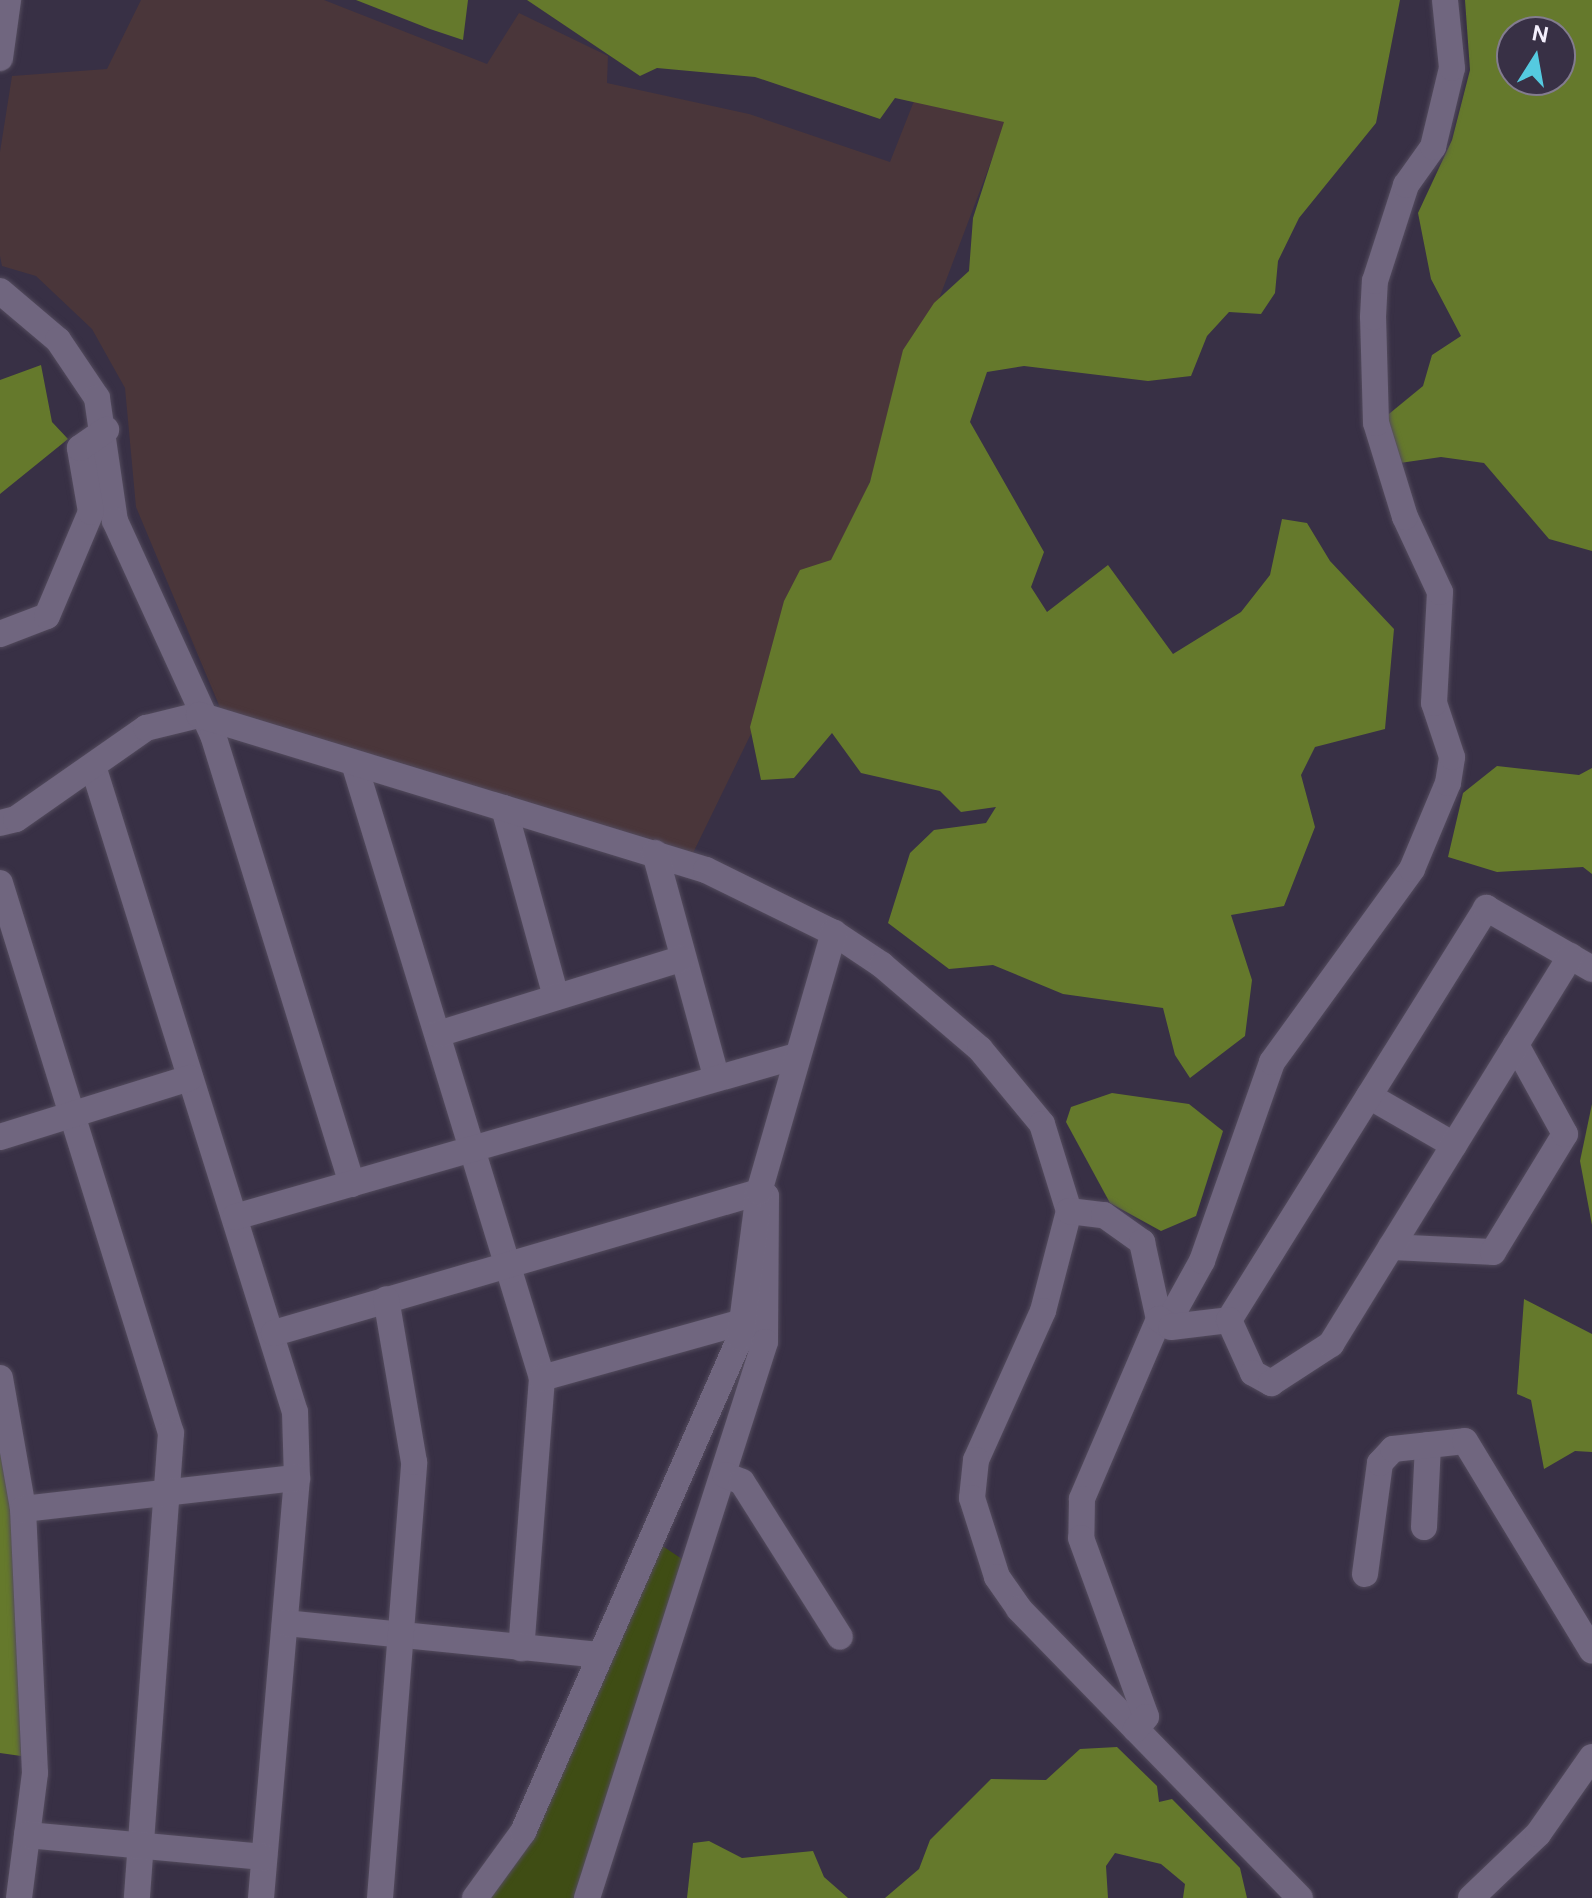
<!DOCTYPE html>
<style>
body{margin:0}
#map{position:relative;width:1592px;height:1898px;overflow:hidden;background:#383045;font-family:"DM Sans",sans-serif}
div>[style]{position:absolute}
.industrial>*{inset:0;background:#4a363a}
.green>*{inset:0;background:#3f4d14}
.forest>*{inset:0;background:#65792c}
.roads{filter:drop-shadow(0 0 2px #534b5d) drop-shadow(0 0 2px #534b5d)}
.minor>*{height:26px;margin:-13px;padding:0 13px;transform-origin:13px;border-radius:13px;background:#70667f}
span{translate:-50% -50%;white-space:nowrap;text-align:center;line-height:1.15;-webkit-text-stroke:8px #383045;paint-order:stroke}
.north{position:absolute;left:1496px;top:16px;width:80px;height:80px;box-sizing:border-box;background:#383045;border:2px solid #837c8f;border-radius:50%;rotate:11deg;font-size:22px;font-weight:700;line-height:32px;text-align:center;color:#f4effd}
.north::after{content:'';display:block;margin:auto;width:28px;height:36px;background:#55cae0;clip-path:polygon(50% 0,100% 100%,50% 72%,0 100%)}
</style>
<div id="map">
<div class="industrial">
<div style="clip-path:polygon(141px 0,324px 0,487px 64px,519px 13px,608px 56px,607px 83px,749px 114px,890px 162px,914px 101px,1006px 122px,856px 518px,693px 853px,221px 710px,136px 507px,125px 388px,92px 329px,36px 276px,2px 266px,0 256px,0 152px,12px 76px,107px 69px)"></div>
</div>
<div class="green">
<div style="clip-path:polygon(661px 1545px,688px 1563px,579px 1898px,487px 1898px)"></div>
</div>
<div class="forest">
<div style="clip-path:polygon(356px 0,468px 0,463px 40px,430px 29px)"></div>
<div style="clip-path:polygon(527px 0,1400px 0,1376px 123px,1299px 218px,1278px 261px,1275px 293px,1261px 314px,1229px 312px,1207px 336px,1191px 376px,1148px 381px,1024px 366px,987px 372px,970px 422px,1044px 552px,1031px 587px,1047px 612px,1108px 565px,1173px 654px,1241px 612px,1270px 575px,1282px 519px,1307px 523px,1330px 561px,1394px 629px,1385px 729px,1315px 747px,1301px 775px,1315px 827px,1284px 906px,1231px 915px,1252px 980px,1245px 1036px,1190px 1078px,1175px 1055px,1163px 1008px,1063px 994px,993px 965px,949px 969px,888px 923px,910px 853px,934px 830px,986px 823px,996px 807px,961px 812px,940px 791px,861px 773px,832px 733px,794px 778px,761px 780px,750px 727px,784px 601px,800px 570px,831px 560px,870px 482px,903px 350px,934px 303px,969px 271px,973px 218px,1004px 122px,895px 98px,880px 119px,755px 77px,657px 68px,640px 76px)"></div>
<div style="clip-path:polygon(evenodd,1465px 0,1592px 0,1592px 551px,1549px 539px,1484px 463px,1441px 457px,1400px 463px,1384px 418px,1423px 386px,1432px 355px,1461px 336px,1431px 279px,1418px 213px,1452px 140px,1470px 70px,1465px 0,1512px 32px,1560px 32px,1560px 80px,1512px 80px,1512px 32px)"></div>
<div style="clip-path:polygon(41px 365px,52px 422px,68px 439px,0 494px,0 380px)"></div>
<div style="clip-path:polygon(1497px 766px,1579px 775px,1592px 768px,1592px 874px,1583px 867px,1497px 872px,1448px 857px,1463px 793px)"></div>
<div style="clip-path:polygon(1112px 1093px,1189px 1104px,1223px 1131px,1196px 1216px,1161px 1231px,1110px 1203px,1066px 1122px,1071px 1107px)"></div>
<div style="clip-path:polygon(1592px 1104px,1592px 1225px,1580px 1161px)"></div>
<div style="clip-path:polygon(1524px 1299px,1592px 1334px,1592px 1452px,1575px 1451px,1544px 1469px,1531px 1400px,1517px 1394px)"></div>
<div style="clip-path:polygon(0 1437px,12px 1469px,21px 1756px,0 1753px)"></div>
<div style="clip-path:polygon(1117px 1747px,1157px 1786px,1159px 1802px,1172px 1799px,1240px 1868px,1247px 1898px,1183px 1898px,1185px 1884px,1161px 1864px,1115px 1853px,1106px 1866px,1108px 1898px,885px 1898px,919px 1869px,930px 1840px,991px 1779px,1046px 1780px,1080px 1749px)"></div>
<div style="clip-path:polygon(709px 1841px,742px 1858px,813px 1851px,824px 1877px,848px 1898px,687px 1898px,693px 1843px)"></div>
</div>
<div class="roads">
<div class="minor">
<div style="left:0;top:58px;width:59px;rotate:-82.1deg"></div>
<div style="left:0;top:291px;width:76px;rotate:40.2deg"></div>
<div style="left:58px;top:340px;width:70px;rotate:56.1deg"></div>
<div style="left:97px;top:398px;width:124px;rotate:81.7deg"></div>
<div style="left:115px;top:521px;width:235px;rotate:65.4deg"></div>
<div style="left:213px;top:735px;width:470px;rotate:72.8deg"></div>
<div style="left:0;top:634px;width:50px;rotate:-21deg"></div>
<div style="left:47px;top:616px;width:113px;rotate:-67.1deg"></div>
<div style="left:91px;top:512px;width:65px;rotate:-99.8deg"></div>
<div style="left:80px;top:448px;width:32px;rotate:-35deg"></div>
<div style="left:354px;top:763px;width:643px;rotate:73deg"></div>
<div style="left:542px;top:1378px;width:271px;rotate:94.4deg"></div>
<div style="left:93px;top:766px;width:677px;rotate:72.64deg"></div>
<div style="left:295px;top:1412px;width:66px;rotate:88.3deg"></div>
<div style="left:297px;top:1478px;width:422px;rotate:94.9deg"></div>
<div style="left:504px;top:808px;width:196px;rotate:74.6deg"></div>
<div style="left:0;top:823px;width:16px;rotate:-14deg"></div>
<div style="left:16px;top:819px;width:159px;rotate:-35deg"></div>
<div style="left:146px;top:728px;width:55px;rotate:-13.8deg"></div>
<div style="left:199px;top:715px;width:530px;rotate:17deg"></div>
<div style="left:706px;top:870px;width:143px;rotate:26.2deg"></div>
<div style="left:834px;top:933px;width:58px;rotate:33.7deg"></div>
<div style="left:882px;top:965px;width:129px;rotate:40.6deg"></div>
<div style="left:980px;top:1049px;width:97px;rotate:50.4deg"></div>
<div style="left:1042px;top:1124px;width:91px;rotate:72.8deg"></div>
<div style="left:1069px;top:1211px;width:103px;rotate:104.6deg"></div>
<div style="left:1043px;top:1311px;width:163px;rotate:114.2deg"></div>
<div style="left:976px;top:1460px;width:38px;rotate:96deg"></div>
<div style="left:972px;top:1498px;width:83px;rotate:72.4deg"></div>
<div style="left:997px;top:1577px;width:39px;rotate:55deg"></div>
<div style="left:1019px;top:1609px;width:403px;rotate:45.8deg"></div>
<div style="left:655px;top:853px;width:231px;rotate:74.7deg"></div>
<div style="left:0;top:883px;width:576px;rotate:72.73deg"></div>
<div style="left:171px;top:1433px;width:466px;rotate:94.2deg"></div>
<div style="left:438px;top:1034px;width:254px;rotate:-17.2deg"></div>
<div style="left:1369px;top:1096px;width:98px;rotate:30deg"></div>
<div style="left:0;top:1137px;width:199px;rotate:-17.3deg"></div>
<div style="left:1069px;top:1211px;width:35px;rotate:7deg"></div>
<div style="left:1104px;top:1215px;width:47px;rotate:35.4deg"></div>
<div style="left:1142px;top:1242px;width:79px;rotate:77.6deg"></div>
<div style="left:1159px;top:1319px;width:196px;rotate:113.2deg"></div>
<div style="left:1082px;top:1499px;width:39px;rotate:91deg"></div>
<div style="left:1081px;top:1538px;width:190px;rotate:70deg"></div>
<div style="left:1146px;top:1717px;width:16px;rotate:130deg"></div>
<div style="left:235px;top:1217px;width:584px;rotate:-16.01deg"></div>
<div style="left:1391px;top:1247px;width:102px;rotate:2.8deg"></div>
<div style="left:1493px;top:1252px;width:138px;rotate:-58.6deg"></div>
<div style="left:1565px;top:1134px;width:102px;rotate:-118.8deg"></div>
<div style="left:1159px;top:1319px;width:12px;rotate:-9deg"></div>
<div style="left:1171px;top:1317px;width:64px;rotate:-61deg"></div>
<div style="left:1202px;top:1261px;width:211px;rotate:-70.6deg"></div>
<div style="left:1272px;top:1062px;width:238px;rotate:-54deg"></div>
<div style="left:1412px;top:869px;width:93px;rotate:-67.3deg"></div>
<div style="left:1448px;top:783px;width:26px;rotate:-81deg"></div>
<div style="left:1452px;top:757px;width:57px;rotate:-108.4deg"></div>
<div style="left:1434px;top:703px;width:111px;rotate:-86.9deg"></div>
<div style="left:1440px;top:592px;width:83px;rotate:-115deg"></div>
<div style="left:1405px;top:517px;width:98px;rotate:-107.1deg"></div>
<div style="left:1376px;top:423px;width:106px;rotate:-91.6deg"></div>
<div style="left:1373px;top:317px;width:36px;rotate:-87deg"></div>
<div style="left:1375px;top:281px;width:101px;rotate:-72.1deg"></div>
<div style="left:1406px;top:185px;width:47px;rotate:-54.6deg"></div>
<div style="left:1433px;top:147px;width:81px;rotate:-76.5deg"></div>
<div style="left:1452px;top:68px;width:68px;rotate:-95.9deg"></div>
<div style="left:1159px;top:1319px;width:14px;rotate:34deg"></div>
<div style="left:1171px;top:1327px;width:58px;rotate:-6.9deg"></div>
<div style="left:1229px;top:1320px;width:486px;rotate:-58deg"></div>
<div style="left:1486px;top:908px;width:122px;rotate:29.9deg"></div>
<div style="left:1229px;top:1320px;width:58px;rotate:65.6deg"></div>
<div style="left:1253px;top:1373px;width:21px;rotate:29deg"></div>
<div style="left:1271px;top:1383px;width:72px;rotate:-33deg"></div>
<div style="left:1331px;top:1344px;width:456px;rotate:-58.3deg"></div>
<div style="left:274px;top:1333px;width:505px;rotate:-16.21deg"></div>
<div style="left:759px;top:1192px;width:8px;rotate:30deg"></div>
<div style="left:766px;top:1196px;width:146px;rotate:90.4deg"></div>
<div style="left:765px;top:1342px;width:584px;rotate:107.75deg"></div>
<div style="left:0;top:1378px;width:133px;rotate:80deg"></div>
<div style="left:23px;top:1509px;width:264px;rotate:87.4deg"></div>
<div style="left:35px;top:1773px;width:126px;rotate:97.3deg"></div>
<div style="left:542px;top:1378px;width:208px;rotate:-15.6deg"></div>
<div style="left:725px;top:1475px;width:18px;rotate:22deg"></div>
<div style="left:742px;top:1482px;width:183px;rotate:57.7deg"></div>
<div style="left:23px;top:1509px;width:276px;rotate:-6.5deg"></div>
<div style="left:1424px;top:1527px;width:82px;rotate:-87.2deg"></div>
<div style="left:1365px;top:1574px;width:112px;rotate:-82.3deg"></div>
<div style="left:1380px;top:1463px;width:19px;rotate:-47deg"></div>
<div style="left:1393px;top:1449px;width:72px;rotate:-6.3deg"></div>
<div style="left:1465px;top:1441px;width:245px;rotate:58.8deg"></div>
<div style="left:285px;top:1623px;width:317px;rotate:5.8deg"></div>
<div style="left:27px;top:1835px;width:238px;rotate:5.3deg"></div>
<div style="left:380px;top:1898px;width:437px;rotate:-85.5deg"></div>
<div style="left:414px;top:1462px;width:165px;rotate:-99.7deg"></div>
<div style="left:475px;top:1898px;width:82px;rotate:-54deg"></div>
<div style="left:523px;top:1832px;width:540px;rotate:-66.29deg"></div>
<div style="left:740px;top:1338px;width:147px;rotate:-82.6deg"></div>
<div style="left:759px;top:1192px;width:270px;rotate:-73.9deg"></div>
<div style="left:1471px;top:1898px;width:93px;rotate:-43.7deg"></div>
<div style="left:1538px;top:1834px;width:94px;rotate:-55deg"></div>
</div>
</div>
<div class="north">N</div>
</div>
